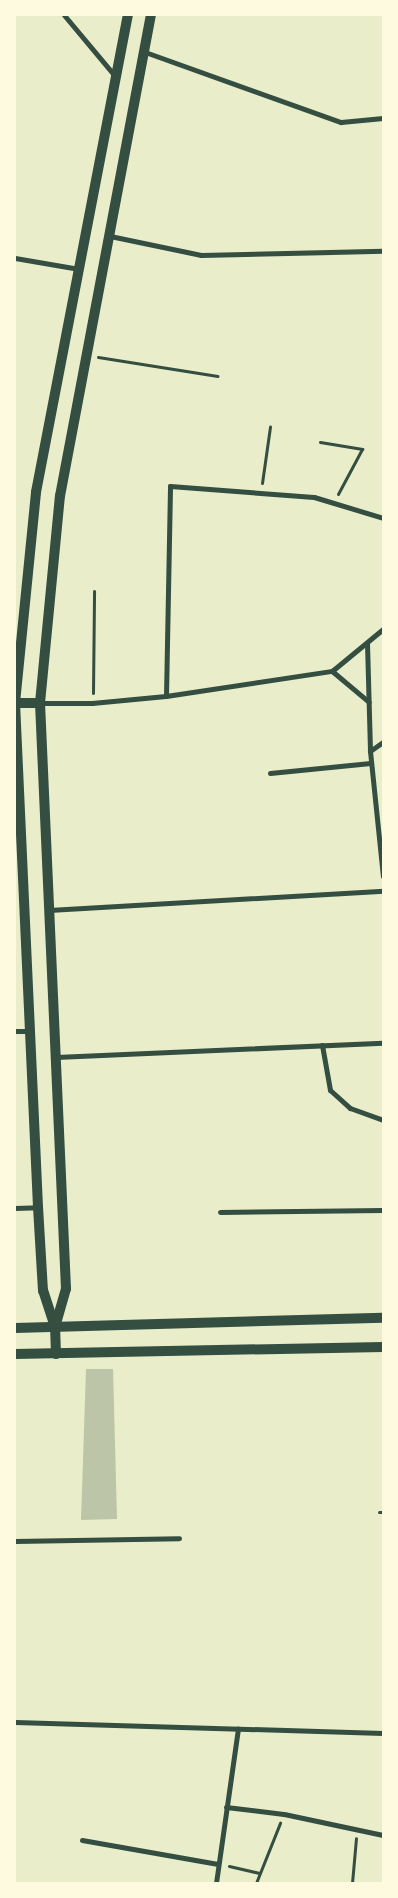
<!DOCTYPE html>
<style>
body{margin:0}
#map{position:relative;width:398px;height:1898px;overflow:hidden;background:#e9edc9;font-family:"Work Sans",sans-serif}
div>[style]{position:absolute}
.building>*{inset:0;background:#bcc5a7}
.path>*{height:3px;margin:-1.5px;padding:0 1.5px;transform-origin:1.5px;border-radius:1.5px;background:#344e41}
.minor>*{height:5px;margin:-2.5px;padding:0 2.5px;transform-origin:2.5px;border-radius:2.5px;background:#344e41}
.secondary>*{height:10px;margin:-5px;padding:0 5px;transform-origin:5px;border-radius:5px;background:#344e41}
span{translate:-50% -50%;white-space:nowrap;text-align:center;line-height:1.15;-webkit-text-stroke:5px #fefae0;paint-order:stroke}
.frame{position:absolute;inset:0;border:16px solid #fefae0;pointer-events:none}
</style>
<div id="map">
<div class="building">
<div style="clip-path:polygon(86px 1369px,113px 1369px,117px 1519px,81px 1520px)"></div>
</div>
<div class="path">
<div style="left:98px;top:357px;width:121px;rotate:9deg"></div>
<div style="left:320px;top:442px;width:43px;rotate:9.5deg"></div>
<div style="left:362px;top:449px;width:51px;rotate:118.1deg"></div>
<div style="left:262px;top:483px;width:57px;rotate:-81.9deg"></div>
<div style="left:93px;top:693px;width:102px;rotate:-89.4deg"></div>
<div style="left:379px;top:1512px;width:4px"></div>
<div style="left:229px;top:1866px;width:31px;rotate:13deg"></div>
<div style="left:256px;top:1883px;width:65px;rotate:-68.2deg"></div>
<div style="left:352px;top:1883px;width:45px;rotate:-84.9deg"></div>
</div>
<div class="minor">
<div style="left:64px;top:15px;width:80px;rotate:50.1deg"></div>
<div style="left:145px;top:52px;width:208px;rotate:19.7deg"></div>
<div style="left:341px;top:122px;width:42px;rotate:-5.4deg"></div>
<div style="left:110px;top:236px;width:93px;rotate:11.8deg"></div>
<div style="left:201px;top:255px;width:182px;rotate:-1.3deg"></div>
<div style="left:15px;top:258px;width:65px;rotate:9.8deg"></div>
<div style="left:367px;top:643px;width:108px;rotate:88.4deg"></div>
<div style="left:370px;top:751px;width:126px;rotate:84.1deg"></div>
<div style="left:332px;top:671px;width:66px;rotate:-39.5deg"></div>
<div style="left:166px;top:696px;width:210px;rotate:-88.9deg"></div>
<div style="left:170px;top:486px;width:144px;rotate:4.4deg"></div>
<div style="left:314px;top:497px;width:72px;rotate:16.9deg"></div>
<div style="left:40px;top:703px;width:52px"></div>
<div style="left:92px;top:703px;width:74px;rotate:-5.4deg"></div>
<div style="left:166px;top:696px;width:168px;rotate:-8.6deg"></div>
<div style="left:332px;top:671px;width:48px;rotate:40deg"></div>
<div style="left:370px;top:751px;width:16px;rotate:-35deg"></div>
<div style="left:270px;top:773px;width:101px;rotate:-5.7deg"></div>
<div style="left:49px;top:910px;width:335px;rotate:-3.3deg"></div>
<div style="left:15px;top:1031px;width:15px"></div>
<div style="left:322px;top:1045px;width:46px;rotate:79.9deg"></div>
<div style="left:330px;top:1090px;width:27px;rotate:42deg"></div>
<div style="left:350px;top:1108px;width:35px;rotate:20deg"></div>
<div style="left:56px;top:1057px;width:327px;rotate:-2.5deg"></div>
<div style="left:15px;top:1208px;width:23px;rotate:-2deg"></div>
<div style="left:220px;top:1212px;width:163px;rotate:-0.7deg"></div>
<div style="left:15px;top:1541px;width:164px;rotate:-1deg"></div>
<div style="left:15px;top:1722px;width:368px;rotate:1.7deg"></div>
<div style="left:226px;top:1807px;width:58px;rotate:6.9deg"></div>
<div style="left:284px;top:1814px;width:101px;rotate:12deg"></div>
<div style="left:82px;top:1840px;width:138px;rotate:10deg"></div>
<div style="left:216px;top:1883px;width:156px;rotate:-81.9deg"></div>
</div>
<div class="secondary">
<div style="left:15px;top:703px;width:25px"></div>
<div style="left:55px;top:1327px;width:38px;rotate:-108deg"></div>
<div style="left:43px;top:1291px;width:84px;rotate:-93.4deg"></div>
<div style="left:38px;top:1207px;width:505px;rotate:-92.61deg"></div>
<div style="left:15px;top:703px;width:212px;rotate:-84.3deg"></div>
<div style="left:36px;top:492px;width:486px;rotate:-79.1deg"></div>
<div style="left:15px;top:1328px;width:368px;rotate:-1.6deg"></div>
<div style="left:15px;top:1354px;width:368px;rotate:-1.1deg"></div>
<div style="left:56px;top:1354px;width:27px;rotate:-92deg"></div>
<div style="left:55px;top:1327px;width:40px;rotate:-74deg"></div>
<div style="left:66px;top:1289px;width:587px;rotate:-92.54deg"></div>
<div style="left:40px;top:703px;width:208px;rotate:-84.5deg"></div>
<div style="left:60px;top:496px;width:490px;rotate:-79.3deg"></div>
</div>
<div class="frame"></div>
</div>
